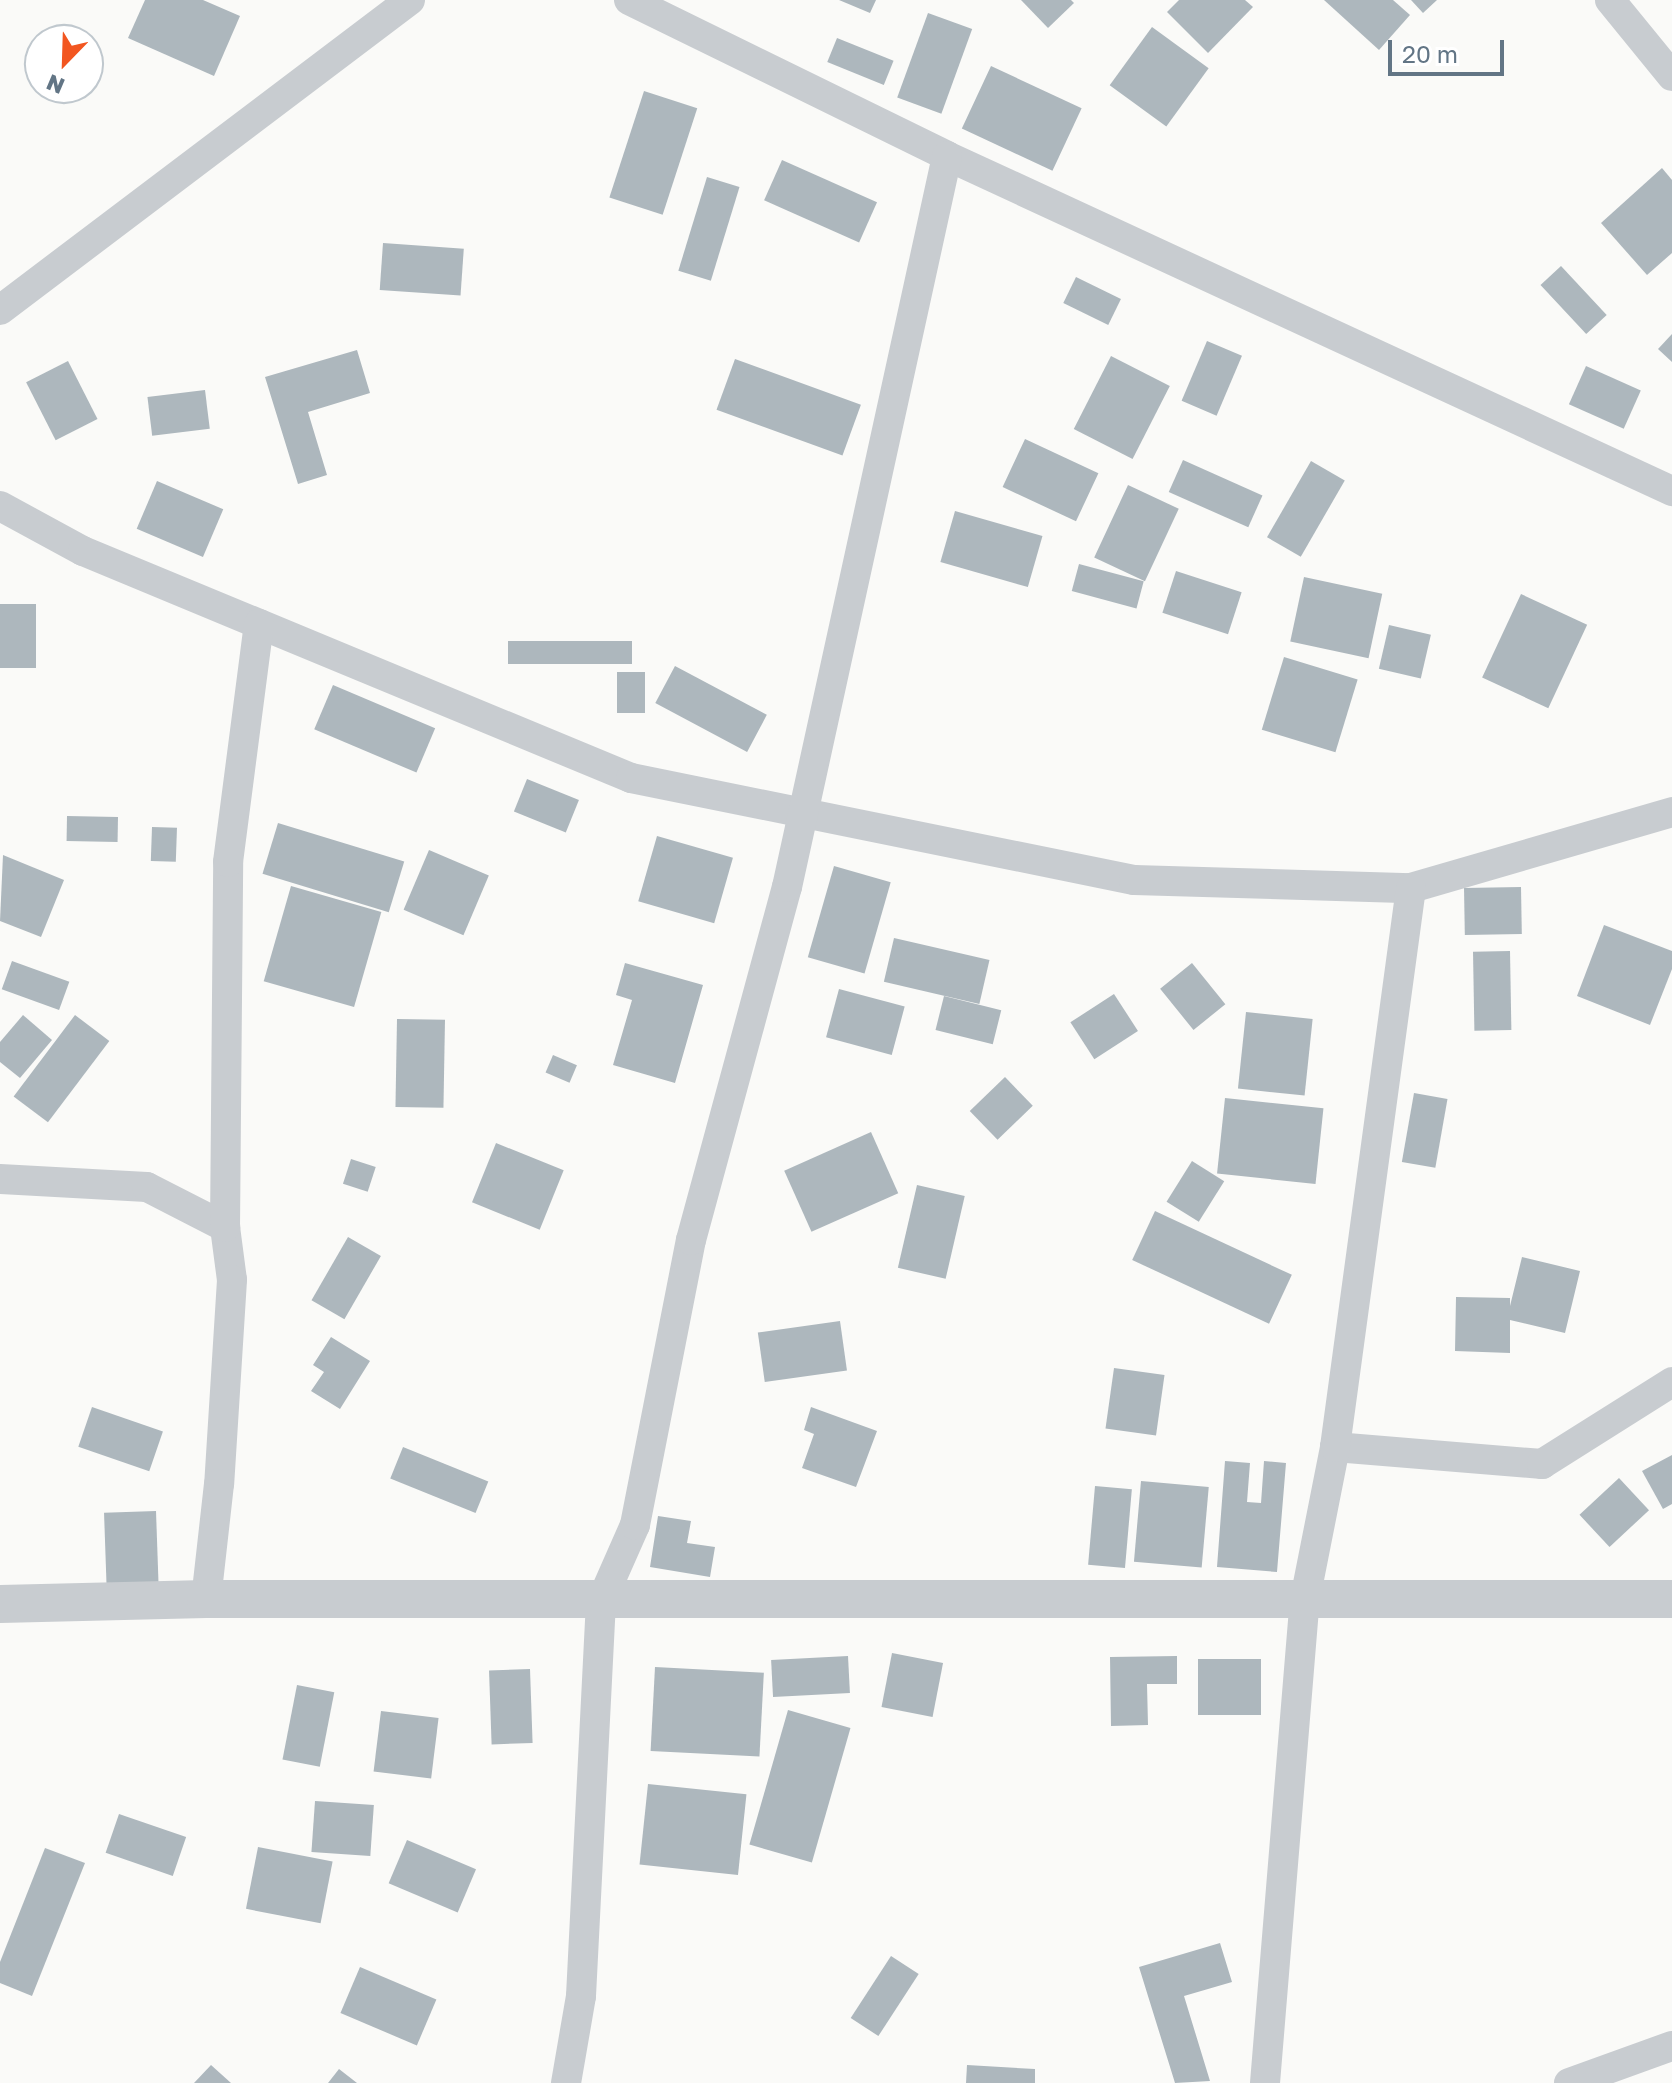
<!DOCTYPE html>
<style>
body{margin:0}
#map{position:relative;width:1672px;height:2083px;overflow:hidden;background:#fafaf8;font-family:"Golos Text",sans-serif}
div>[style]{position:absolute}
.building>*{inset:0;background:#adb7bd;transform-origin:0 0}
.minor>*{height:30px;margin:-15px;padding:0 15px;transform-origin:15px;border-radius:15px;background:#c8ccd0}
.tertiary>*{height:38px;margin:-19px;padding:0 19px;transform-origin:19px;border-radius:19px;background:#c8ccd0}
span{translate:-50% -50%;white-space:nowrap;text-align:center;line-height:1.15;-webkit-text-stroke:8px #fff;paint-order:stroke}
.north{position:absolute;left:24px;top:24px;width:80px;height:80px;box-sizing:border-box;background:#fff;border:2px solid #c0c8ce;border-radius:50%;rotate:203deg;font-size:22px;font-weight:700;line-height:32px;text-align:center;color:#627585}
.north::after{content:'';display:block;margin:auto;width:28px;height:36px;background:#f25620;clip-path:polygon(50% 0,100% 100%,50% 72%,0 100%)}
.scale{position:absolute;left:1388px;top:40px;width:116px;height:36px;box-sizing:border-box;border:4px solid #627585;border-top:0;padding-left:10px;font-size:24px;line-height:28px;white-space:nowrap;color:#627585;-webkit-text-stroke:6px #fff;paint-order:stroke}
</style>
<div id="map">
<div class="building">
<div style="clip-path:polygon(145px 0,203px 0,240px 16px,214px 76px,128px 38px)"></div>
<div style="clip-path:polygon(839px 0,876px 0,870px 13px)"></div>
<div style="clip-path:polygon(1021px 0,1071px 0,1074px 3px,1048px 28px)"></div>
<div style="clip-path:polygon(1179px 0,1245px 0,1253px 7px,1208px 53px,1167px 12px)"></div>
<div style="clip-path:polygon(1324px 0,1393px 0,1410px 15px,1379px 50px)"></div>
<div style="clip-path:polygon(1411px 0,1437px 0,1423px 13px)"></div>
<div style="left:928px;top:13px;width:47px;height:90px;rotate:20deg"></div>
<div style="left:1152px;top:27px;width:70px;height:72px;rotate:36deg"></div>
<div style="left:837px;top:38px;width:61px;height:26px;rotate:22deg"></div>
<div style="left:991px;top:66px;width:100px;height:69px;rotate:25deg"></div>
<div style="left:644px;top:91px;width:56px;height:112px;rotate:18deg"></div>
<div style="left:782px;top:160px;width:104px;height:44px;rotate:24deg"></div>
<div style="clip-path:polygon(1662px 168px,1672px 180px,1672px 253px,1647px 275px,1601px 223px)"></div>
<div style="left:707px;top:177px;width:34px;height:98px;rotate:17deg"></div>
<div style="left:383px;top:243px;width:81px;height:47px;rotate:4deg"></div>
<div style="left:1561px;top:266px;width:67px;height:28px;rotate:47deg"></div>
<div style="left:1076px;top:277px;width:50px;height:29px;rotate:26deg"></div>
<div style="clip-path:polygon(1672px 334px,1672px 362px,1658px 349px)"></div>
<div style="left:1207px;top:341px;width:38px;height:65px;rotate:23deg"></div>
<div style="clip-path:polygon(357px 350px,370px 393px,308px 412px,327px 475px,298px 484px,265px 377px)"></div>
<div style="left:1111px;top:356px;width:66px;height:82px;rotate:27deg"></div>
<div style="left:735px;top:359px;width:134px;height:54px;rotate:20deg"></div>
<div style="left:68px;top:361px;width:65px;height:47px;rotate:63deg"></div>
<div style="left:1586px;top:366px;width:60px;height:42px;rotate:24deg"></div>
<div style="left:205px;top:390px;width:39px;height:58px;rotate:83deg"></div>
<div style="left:1025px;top:439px;width:81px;height:53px;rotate:25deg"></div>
<div style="left:1183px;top:460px;width:87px;height:35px;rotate:24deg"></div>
<div style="left:1311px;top:461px;width:39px;height:88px;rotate:30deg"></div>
<div style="left:157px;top:481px;width:72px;height:52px;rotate:23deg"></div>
<div style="left:1128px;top:485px;width:56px;height:80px;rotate:25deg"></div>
<div style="left:955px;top:511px;width:91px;height:53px;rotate:16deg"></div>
<div style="left:1079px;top:564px;width:67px;height:28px;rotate:15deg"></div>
<div style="left:1176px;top:571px;width:69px;height:44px;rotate:18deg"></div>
<div style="left:1304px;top:577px;width:80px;height:66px;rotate:12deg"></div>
<div style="left:1521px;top:594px;width:73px;height:92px;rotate:25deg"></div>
<div style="left:0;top:604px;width:36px;height:64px"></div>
<div style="left:1389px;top:625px;width:43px;height:45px;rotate:13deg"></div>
<div style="left:632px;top:641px;width:23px;height:124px;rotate:90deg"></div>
<div style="left:1284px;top:657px;width:77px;height:76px;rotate:17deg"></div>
<div style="left:675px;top:666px;width:104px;height:42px;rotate:28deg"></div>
<div style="left:617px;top:672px;width:28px;height:41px"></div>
<div style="left:333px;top:685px;width:111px;height:48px;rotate:23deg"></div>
<div style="left:527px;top:779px;width:56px;height:35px;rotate:22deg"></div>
<div style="left:67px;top:816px;width:51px;height:25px;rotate:1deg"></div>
<div style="left:278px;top:823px;width:132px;height:53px;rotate:17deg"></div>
<div style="left:152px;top:827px;width:25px;height:34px;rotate:2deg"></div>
<div style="left:657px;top:836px;width:79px;height:68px;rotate:16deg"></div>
<div style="left:429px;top:850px;width:65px;height:65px;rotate:23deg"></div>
<div style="clip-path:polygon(3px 855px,64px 880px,41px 937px,0 921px)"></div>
<div style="left:834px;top:866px;width:59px;height:95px;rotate:16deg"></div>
<div style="left:291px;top:886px;width:94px;height:99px;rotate:16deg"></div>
<div style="left:1521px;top:887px;width:47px;height:57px;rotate:89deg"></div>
<div style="clip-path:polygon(1604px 925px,1672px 951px,1672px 969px,1650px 1025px,1577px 996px)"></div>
<div style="left:894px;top:938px;width:98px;height:45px;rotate:13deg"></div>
<div style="left:1510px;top:951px;width:79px;height:37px;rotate:89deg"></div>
<div style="left:12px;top:961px;width:61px;height:30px;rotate:20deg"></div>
<div style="clip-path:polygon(625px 963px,703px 985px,675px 1083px,613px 1065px,632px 1000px,616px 995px)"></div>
<div style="left:1192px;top:963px;width:53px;height:41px;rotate:51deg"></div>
<div style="left:839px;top:989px;width:68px;height:50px;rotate:15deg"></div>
<div style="left:1114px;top:994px;width:44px;height:52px;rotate:57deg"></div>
<div style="left:944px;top:996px;width:59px;height:35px;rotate:14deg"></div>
<div style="left:1246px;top:1012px;width:67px;height:77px;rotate:6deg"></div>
<div style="clip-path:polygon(23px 1015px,52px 1040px,20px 1078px,0 1062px,0 1042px)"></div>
<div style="left:75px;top:1015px;width:43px;height:102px;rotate:37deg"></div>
<div style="left:397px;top:1019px;width:48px;height:88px;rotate:1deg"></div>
<div style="left:553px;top:1055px;width:26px;height:19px;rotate:23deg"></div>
<div style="left:1005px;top:1077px;width:40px;height:49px;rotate:46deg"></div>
<div style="left:1414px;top:1093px;width:34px;height:70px;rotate:10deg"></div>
<div style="left:1225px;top:1098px;width:99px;height:76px;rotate:6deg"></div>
<div style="left:871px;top:1132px;width:67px;height:95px;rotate:66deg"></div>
<div style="left:496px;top:1143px;width:73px;height:64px;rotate:22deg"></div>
<div style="left:351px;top:1159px;width:26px;height:26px;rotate:18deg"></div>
<div style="left:1192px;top:1161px;width:38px;height:48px;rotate:32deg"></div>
<div style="left:917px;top:1185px;width:49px;height:85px;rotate:13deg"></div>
<div style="left:1155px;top:1211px;width:151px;height:54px;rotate:25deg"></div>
<div style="left:348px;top:1237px;width:38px;height:73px;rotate:30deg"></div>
<div style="clip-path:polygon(1522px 1257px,1580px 1271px,1565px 1333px,1510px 1320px,1510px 1353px,1455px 1351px,1456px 1297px,1510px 1298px,1510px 1306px)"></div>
<div style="left:840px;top:1321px;width:50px;height:83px;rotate:82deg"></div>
<div style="clip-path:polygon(331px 1337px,370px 1361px,340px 1409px,311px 1391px,324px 1372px,313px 1365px)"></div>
<div style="left:1114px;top:1368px;width:51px;height:61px;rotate:8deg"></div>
<div style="left:92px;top:1407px;width:75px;height:42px;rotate:19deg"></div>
<div style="clip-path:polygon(811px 1407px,877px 1431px,856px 1487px,802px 1468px,814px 1434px,804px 1430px)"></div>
<div style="left:403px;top:1447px;width:92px;height:34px;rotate:22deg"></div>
<div style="clip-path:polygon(1672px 1455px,1672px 1504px,1663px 1509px,1642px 1471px)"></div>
<div style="clip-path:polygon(1225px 1461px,1250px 1463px,1247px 1502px,1261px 1503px,1264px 1461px,1286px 1463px,1277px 1572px,1217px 1567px)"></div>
<div style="left:1619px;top:1478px;width:44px;height:54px;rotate:47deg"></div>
<div style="left:1141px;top:1481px;width:68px;height:81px;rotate:5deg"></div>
<div style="left:1095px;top:1486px;width:37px;height:79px;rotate:5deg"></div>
<div style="left:156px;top:1511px;width:71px;height:52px;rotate:88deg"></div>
<div style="clip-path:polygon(658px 1516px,691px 1521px,687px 1543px,715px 1547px,710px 1577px,650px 1567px)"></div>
<div style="left:892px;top:1653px;width:52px;height:55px;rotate:11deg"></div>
<div style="left:848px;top:1656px;width:37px;height:77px;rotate:87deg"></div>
<div style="clip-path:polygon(1177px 1656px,1177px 1684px,1147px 1684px,1148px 1725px,1111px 1726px,1110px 1657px)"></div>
<div style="left:1198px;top:1659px;width:63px;height:56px"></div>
<div style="left:655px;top:1667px;width:109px;height:84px;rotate:3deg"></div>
<div style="left:530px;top:1669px;width:74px;height:41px;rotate:88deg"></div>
<div style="left:297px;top:1685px;width:38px;height:76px;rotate:11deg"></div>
<div style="left:788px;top:1710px;width:65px;height:140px;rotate:16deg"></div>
<div style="left:381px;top:1711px;width:58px;height:61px;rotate:7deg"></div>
<div style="left:648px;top:1784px;width:99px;height:81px;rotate:6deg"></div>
<div style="left:315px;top:1801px;width:59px;height:51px;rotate:4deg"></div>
<div style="left:119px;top:1814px;width:71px;height:41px;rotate:19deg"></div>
<div style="left:407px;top:1840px;width:75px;height:47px;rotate:23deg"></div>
<div style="left:258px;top:1847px;width:76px;height:63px;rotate:11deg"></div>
<div style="clip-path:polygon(45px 1848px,85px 1863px,32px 1996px,0 1983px,0 1962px)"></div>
<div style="clip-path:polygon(1220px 1943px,1232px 1982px,1184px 1996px,1210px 2081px,1175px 2083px,1139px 1967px)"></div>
<div style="left:891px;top:1956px;width:33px;height:74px;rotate:33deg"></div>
<div style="left:360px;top:1967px;width:83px;height:50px;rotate:23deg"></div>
<div style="clip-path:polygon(211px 2065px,231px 2083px,194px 2083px)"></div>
<div style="clip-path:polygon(967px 2065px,1035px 2069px,1035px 2083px,966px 2083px)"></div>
<div style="clip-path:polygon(339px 2069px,357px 2083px,328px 2083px)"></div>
</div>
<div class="minor">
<div style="left:629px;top:0;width:354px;rotate:26.1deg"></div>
<div style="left:947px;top:156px;width:799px;rotate:24.8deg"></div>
<div style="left:1610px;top:0;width:98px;rotate:50.8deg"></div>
<div style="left:0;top:310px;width:514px;rotate:-37.09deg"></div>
<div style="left:0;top:506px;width:94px;rotate:28.5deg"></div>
<div style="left:83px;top:551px;width:593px;rotate:22.5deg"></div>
<div style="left:631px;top:778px;width:513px;rotate:11.46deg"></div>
<div style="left:1134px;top:880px;width:277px;rotate:1.7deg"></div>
<div style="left:1411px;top:888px;width:272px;rotate:-16.2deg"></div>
<div style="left:0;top:1179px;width:147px;rotate:3.1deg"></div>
<div style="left:147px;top:1187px;width:88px;rotate:27.1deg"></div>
<div style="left:225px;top:1227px;width:53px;rotate:82.5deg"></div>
<div style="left:232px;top:1280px;width:204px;rotate:93.6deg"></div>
<div style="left:219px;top:1484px;width:116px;rotate:96.4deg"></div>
<div style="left:225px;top:1227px;width:365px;rotate:-89.5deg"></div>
<div style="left:228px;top:862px;width:240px;rotate:-82.6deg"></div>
<div style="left:1335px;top:1447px;width:208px;rotate:4.7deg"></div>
<div style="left:1542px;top:1464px;width:154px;rotate:-32.2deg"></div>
<div style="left:566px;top:2083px;width:88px;rotate:-80.2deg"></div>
<div style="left:581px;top:1996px;width:395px;rotate:-87.1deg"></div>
<div style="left:601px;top:1602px;width:84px;rotate:-66.2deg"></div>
<div style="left:635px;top:1525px;width:290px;rotate:-78.9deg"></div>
<div style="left:691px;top:1240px;width:366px;rotate:-74.8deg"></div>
<div style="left:787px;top:887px;width:748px;rotate:-77.65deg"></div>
<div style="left:1265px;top:2083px;width:486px;rotate:-85.3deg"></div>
<div style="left:1305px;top:1599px;width:155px;rotate:-78.8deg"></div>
<div style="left:1335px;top:1447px;width:564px;rotate:-82.26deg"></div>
<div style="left:1569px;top:2083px;width:109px;rotate:-19.8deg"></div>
</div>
<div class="tertiary">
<div style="left:0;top:1604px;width:206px;rotate:-1.4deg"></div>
<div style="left:206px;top:1599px;width:1466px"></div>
</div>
<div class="north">N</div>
<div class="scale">20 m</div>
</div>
